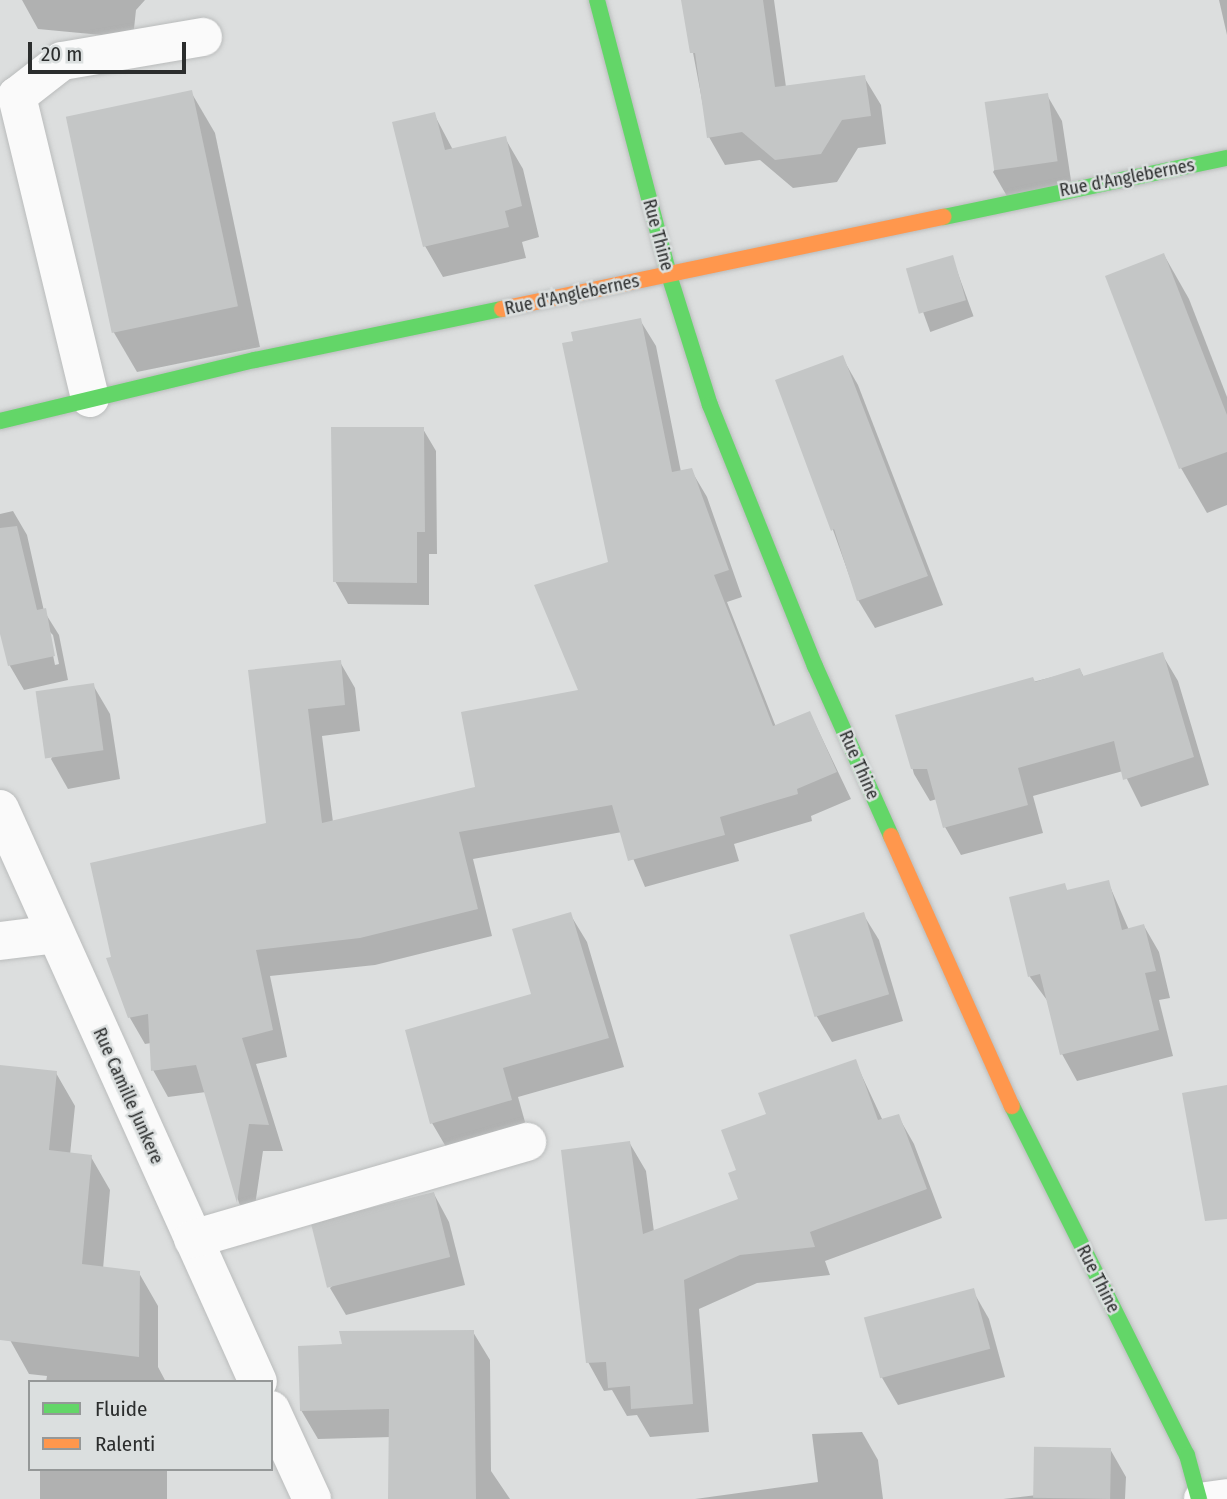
<!DOCTYPE html>
<style>
body{margin:0}
#map{position:relative;width:1227px;height:1499px;overflow:hidden;background:#dcdede;font-family:"Fira Sans Condensed",sans-serif}
div>[style]{position:absolute}
.shadow>*{inset:0;background:#0003;transform-origin:0 0}
.building>*{inset:0;background:#c4c6c6;transform-origin:0 0}
.roads{filter:drop-shadow(0 0 2px #babcbc) drop-shadow(0 0 2px #babcbc)}
.lane>*{height:30px;margin:-15px;padding:0 15px;transform-origin:15px;border-radius:15px;background:#fafafa}
.street>*{height:38px;margin:-19px;padding:0 19px;transform-origin:19px;border-radius:19px;background:#fafafa}
.fast>*{height:16px;margin:-8px;padding:0 8px;transform-origin:8px;border-radius:8px;background:#63d668}
.slow>*{height:16px;margin:-8px;padding:0 8px;transform-origin:8px;border-radius:8px;background:#ff974d}
span{translate:-50% -50%;white-space:nowrap;text-align:center;line-height:1.15;-webkit-text-stroke:5px #dbdfdf;paint-order:stroke}
.street-label{font-size:18px;color:#2b2d2d}
.legend{position:absolute;left:28px;top:1380px;width:245px;height:91px;box-sizing:border-box;background:#dbdfdf;border:2px solid #959898;margin:0;padding:9px 12px;list-style:none;font-size:21px;color:#2b2d2d}
.legend li{display:flex;align-items:center;gap:14px;height:35px}
.legend b{width:35px;border:2px solid #959898}
.scale{position:absolute;left:28px;top:42px;width:158px;height:32px;box-sizing:border-box;border:4px solid #2b2d2d;border-top:0;padding-left:9px;font-size:21px;line-height:24px;white-space:nowrap;color:#2b2d2d;-webkit-text-stroke:5px #dbdfdf;paint-order:stroke}
</style>
<div id="map">
<div class="shadow">
<div style="clip-path:polygon(22px 0,145px 0,136px 10px,133px 38px,38px 29px)"></div>
<div style="clip-path:polygon(683px 0,774px 0,786px 87px,864px 77px,881px 105px,886px 144px,858px 148px,837px 182px,793px 188px,760px 160px,725px 165px,709px 137px)"></div>
<div style="clip-path:polygon(1219px 0,1227px 0,1227px 35px)"></div>
<div style="clip-path:polygon(191px 92px,215px 133px,260px 347px,137px 372px,113px 331px)"></div>
<div style="clip-path:polygon(1047px 95px,1062px 121px,1072px 187px,1008px 198px,993px 172px)"></div>
<div style="clip-path:polygon(434px 114px,453px 150px,505px 138px,523px 169px,539px 237px,522px 242px,526px 258px,443px 277px,425px 246px)"></div>
<div style="clip-path:polygon(1164px 255px,1189px 299px,1227px 397px,1227px 505px,1207px 513px,1181px 468px,1107px 277px)"></div>
<div style="left:952px;top:257px;width:63px;height:46px;rotate:70deg"></div>
<div style="clip-path:polygon(640px 320px,656px 346px,681px 472px,691px 470px,707px 497px,742px 597px,727px 602px,776px 727px,810px 713px,851px 799px,811px 816px,812px 821px,734px 844px,739px 861px,645px 887px,622px 832px,473px 859px,492px 936px,375px 965px,270px 976px,287px 1057px,256px 1064px,283px 1151px,263px 1151px,252px 1226px,239px 1203px,206px 1092px,168px 1097px,153px 1070px,151px 1043px,145px 1044px,130px 1018px,113px 958px,268px 824px,250px 672px,340px 662px,355px 688px,360px 731px,322px 736px,333px 822px,478px 789px,580px 691px,610px 564px)"></div>
<div style="clip-path:polygon(842px 357px,858px 385px,943px 605px,875px 628px,858px 600px,833px 530px)"></div>
<div style="clip-path:polygon(423px 429px,436px 451px,437px 554px,429px 554px,429px 605px,348px 604px,335px 581px)"></div>
<div style="clip-path:polygon(evenodd,13px 511px,27px 535px,44px 611px,59px 635px,68px 680px,24px 690px,10px 666px,0 628px,0 514px,13px 511px,48px 630px,53px 635px,59px 664px,55px 665px,48px 630px)"></div>
<div style="clip-path:polygon(1162px 654px,1178px 681px,1209px 785px,1141px 807px,1123px 771px,1033px 796px,1043px 833px,961px 855px,945px 827px,937px 799px,930px 801px,914px 774px,898px 716px,1080px 670px,1084px 677px)"></div>
<div style="clip-path:polygon(93px 685px,110px 714px,120px 779px,68px 789px,51px 759px)"></div>
<div style="clip-path:polygon(1108px 882px,1129px 930px,1144px 926px,1159px 952px,1170px 998px,1159px 1000px,1173px 1056px,1077px 1081px,1062px 1054px,1049px 1003px,1030px 977px,1011px 899px,1064px 885px,1068px 892px)"></div>
<div style="clip-path:polygon(570px 914px,587px 942px,624px 1067px,518px 1097px,527px 1129px,449px 1152px,432px 1123px,533px 995px)"></div>
<div style="clip-path:polygon(863px 914px,879px 940px,903px 1021px,832px 1042px,816px 1015px)"></div>
<div style="clip-path:polygon(855px 1061px,883px 1121px,898px 1116px,914px 1144px,942px 1218px,825px 1261px,830px 1275px,757px 1283px,699px 1309px,709px 1432px,650px 1437px,637px 1415px,627px 1416px,612px 1390px,604px 1391px,588px 1362px,629px 1142px,646px 1171px,654px 1232px,740px 1200px,738px 1171px,769px 1115px)"></div>
<div style="clip-path:polygon(0 1067px,56px 1073px,75px 1106px,70px 1155px,91px 1157px,110px 1190px,103px 1269px,139px 1273px,158px 1306px,158px 1367px,166px 1382px,46px 1382px,47px 1376px,29px 1374px,10px 1340px,0 1252px)"></div>
<div style="clip-path:polygon(434px 1194px,449px 1222px,465px 1285px,346px 1315px,330px 1288px)"></div>
<div style="clip-path:polygon(973px 1291px,989px 1319px,1005px 1377px,898px 1405px,881px 1376px)"></div>
<div style="clip-path:polygon(473px 1332px,490px 1360px,491px 1471px,510px 1499px,389px 1499px,391px 1437px,318px 1439px,301px 1410px,345px 1346px)"></div>
<div style="clip-path:polygon(862px 1432px,878px 1460px,883px 1499px,695px 1499px,818px 1482px,812px 1434px)"></div>
<div style="clip-path:polygon(1110px 1449px,1126px 1477px,1125px 1499px,1003px 1499px,1037px 1495px)"></div>
<div style="left:40px;top:1469px;width:127px;height:30px"></div>
</div>
<div class="building">
<div style="clip-path:polygon(681px 0,763px 0,775px 87px,865px 75px,871px 116px,842px 120px,821px 154px,775px 160px,742px 132px,707px 138px,695px 53px,690px 53px)"></div>
<div style="left:192px;top:90px;width:221px;height:129px;rotate:78deg"></div>
<div style="left:1048px;top:93px;width:69px;height:64px;rotate:82deg"></div>
<div style="clip-path:polygon(435px 112px,445px 150px,506px 136px,522px 206px,505px 211px,509px 227px,423px 247px,392px 122px)"></div>
<div style="clip-path:polygon(1164px 253px,1227px 415px,1227px 452px,1179px 469px,1105px 276px)"></div>
<div style="left:953px;top:255px;width:47px;height:49px;rotate:74deg"></div>
<div style="clip-path:polygon(641px 318px,672px 472px,692px 468px,729px 570px,714px 575px,773px 726px,810px 711px,837px 772px,797px 789px,798px 794px,720px 817px,725px 835px,628px 861px,612px 805px,459px 832px,478px 909px,360px 938px,256px 950px,273px 1030px,242px 1038px,269px 1125px,249px 1124px,237px 1203px,196px 1065px,151px 1071px,148px 1014px,128px 1018px,106px 958px,111px 957px,90px 863px,266px 823px,248px 670px,341px 660px,345px 705px,308px 709px,322px 823px,475px 787px,461px 712px,578px 690px,534px 585px,608px 562px,562px 343px,573px 341px,571px 332px)"></div>
<div style="clip-path:polygon(843px 355px,928px 576px,857px 601px,834px 529px,831px 531px,775px 380px)"></div>
<div style="clip-path:polygon(331px 427px,424px 427px,425px 532px,417px 532px,417px 583px,333px 582px)"></div>
<div style="clip-path:polygon(17px 526px,37px 610px,46px 608px,55px 656px,8px 666px,0 634px,0 528px)"></div>
<div style="clip-path:polygon(1163px 652px,1194px 757px,1123px 780px,1114px 741px,1018px 768px,1028px 805px,943px 828px,927px 769px,911px 769px,895px 715px,1033px 677px,1035px 682px,1080px 668px,1083px 676px)"></div>
<div style="left:94px;top:683px;width:68px;height:59px;rotate:82deg"></div>
<div style="clip-path:polygon(1109px 880px,1122px 930px,1144px 924px,1156px 971px,1145px 973px,1159px 1030px,1060px 1055px,1040px 974px,1028px 977px,1009px 897px,1065px 883px,1067px 890px)"></div>
<div style="clip-path:polygon(571px 912px,609px 1038px,503px 1068px,512px 1100px,430px 1124px,405px 1030px,531px 994px,512px 929px)"></div>
<div style="left:864px;top:912px;width:86px;height:78px;rotate:73deg"></div>
<div style="clip-path:polygon(856px 1059px,878px 1120px,899px 1114px,927px 1189px,810px 1232px,815px 1247px,740px 1255px,684px 1280px,693px 1404px,631px 1409px,630px 1386px,608px 1388px,606px 1362px,586px 1363px,561px 1150px,630px 1141px,643px 1234px,738px 1199px,728px 1173px,736px 1170px,721px 1130px,766px 1114px,758px 1093px)"></div>
<div style="clip-path:polygon(0 1065px,57px 1071px,49px 1150px,92px 1155px,82px 1264px,140px 1271px,139px 1357px,0 1340px)"></div>
<div style="clip-path:polygon(1227px 1085px,1227px 1219px,1205px 1221px,1182px 1093px)"></div>
<div style="left:434px;top:1192px;width:67px;height:127px;rotate:76deg"></div>
<div style="left:974px;top:1288px;width:63px;height:114px;rotate:75deg"></div>
<div style="clip-path:polygon(474px 1330px,476px 1499px,388px 1499px,389px 1409px,300px 1411px,298px 1346px,342px 1344px,339px 1331px)"></div>
<div style="left:1111px;top:1448px;width:51px;height:77px;rotate:91deg"></div>
</div>
<div class="roads">
<div class="lane">
<div style="left:1199px;top:1498px;width:28px;rotate:-8deg"></div>
</div>
<div class="street">
<div style="left:90px;top:398px;width:311px;rotate:-103.6deg"></div>
<div style="left:17px;top:96px;width:57px;rotate:-37.9deg"></div>
<div style="left:62px;top:61px;width:143px;rotate:-9.7deg"></div>
<div style="left:0;top:809px;width:628px;rotate:65.76deg"></div>
<div style="left:0;top:941px;width:56px;rotate:-7.1deg"></div>
<div style="left:193px;top:1239px;width:348px;rotate:-16.2deg"></div>
<div style="left:271px;top:1410px;width:98px;rotate:65.3deg"></div>
</div>
<div class="fast">
<div style="left:597px;top:0;width:284px;rotate:75.3deg"></div>
<div style="left:669px;top:275px;width:136px;rotate:72.5deg"></div>
<div style="left:710px;top:405px;width:281px;rotate:68.1deg"></div>
<div style="left:815px;top:666px;width:186px;rotate:65.9deg"></div>
<div style="left:944px;top:217px;width:289px;rotate:-11.8deg"></div>
<div style="left:0;top:421px;width:262px;rotate:-13.5deg"></div>
<div style="left:255px;top:360px;width:252px;rotate:-11.7deg"></div>
<div style="left:1012px;top:1106px;width:390px;rotate:63.4deg"></div>
<div style="left:1187px;top:1455px;width:46px;rotate:74.7deg"></div>
</div>
<div class="slow">
<div style="left:502px;top:309px;width:451px;rotate:-11.8deg"></div>
<div style="left:891px;top:836px;width:296px;rotate:65.9deg"></div>
</div>
</div>
<div class="street-label">
<span style="left:1127px;top:178px;rotate:-11deg">Rue d'Anglebernes</span>
<span style="left:658px;top:235px;rotate:75deg">Rue Thine</span>
<span style="left:572px;top:295px;rotate:-12deg">Rue d'Anglebernes</span>
<span style="left:859px;top:765px;rotate:66deg">Rue Thine</span>
<span style="left:128px;top:1096px;rotate:66deg">Rue Camille Junkere</span>
<span style="left:1098px;top:1279px;rotate:63deg">Rue Thine</span>
</div>
<ul class="legend">
<li><b style="height:9px;background:#63d668"></b>Fluide</li>
<li><b style="height:9px;background:#ff974d"></b>Ralenti</li>
</ul>
<div class="scale">20 m</div>
</div>
